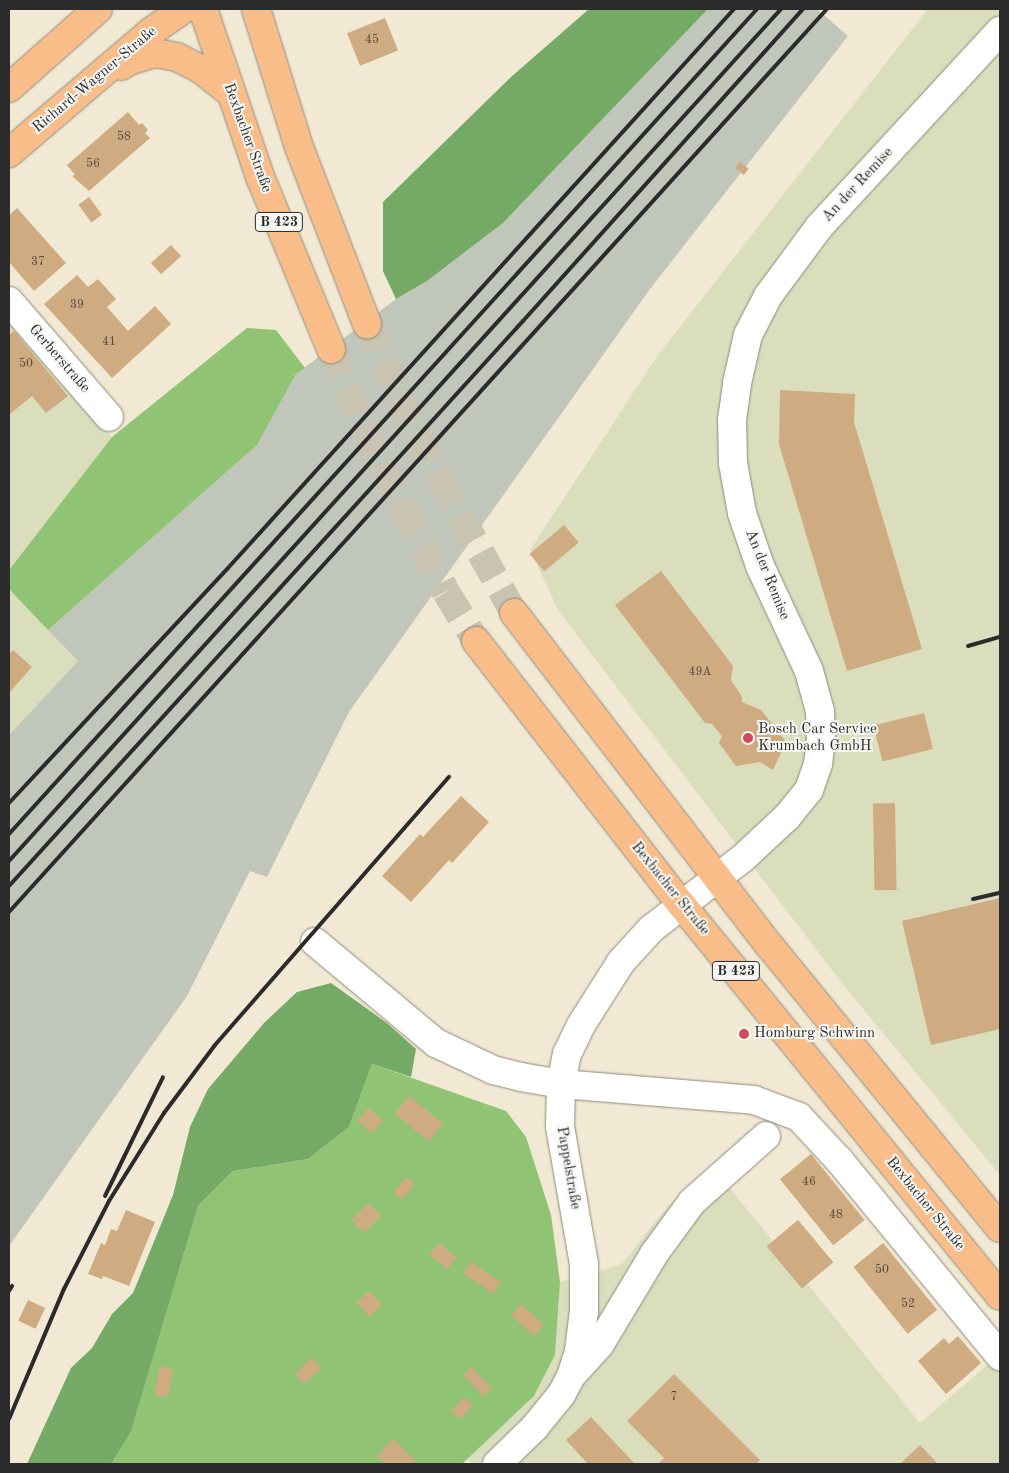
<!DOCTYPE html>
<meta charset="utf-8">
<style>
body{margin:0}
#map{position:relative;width:1009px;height:1473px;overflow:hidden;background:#f1e9d3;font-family:"Old Standard TT",serif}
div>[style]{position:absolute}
.built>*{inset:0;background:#dbdebd}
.industrial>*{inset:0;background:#c1c6ba}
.green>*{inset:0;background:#91c374}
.forest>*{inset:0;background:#74a966}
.building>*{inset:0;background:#ceab80;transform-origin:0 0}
.major-tunnel>*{height:28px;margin-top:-14px;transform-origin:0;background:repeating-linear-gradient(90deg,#c9c3b1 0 28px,transparent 0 42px)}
.roads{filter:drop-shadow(0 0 1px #8e8a7f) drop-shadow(0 0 1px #8e8a7f)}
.minor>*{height:28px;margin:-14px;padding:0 14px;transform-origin:14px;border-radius:14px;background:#fff}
.major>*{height:28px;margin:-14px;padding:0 14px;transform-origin:14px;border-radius:14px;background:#f8bd89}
.rail>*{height:4px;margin:-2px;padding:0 2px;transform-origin:2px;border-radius:2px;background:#2b2b2b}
.dots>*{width:14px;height:14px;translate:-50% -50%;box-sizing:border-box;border:2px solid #f6f6f2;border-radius:50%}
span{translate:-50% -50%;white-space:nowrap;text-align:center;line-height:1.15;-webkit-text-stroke:4px #f6f6f2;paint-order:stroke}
.number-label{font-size:12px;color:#544b40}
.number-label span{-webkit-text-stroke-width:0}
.shield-label span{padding:1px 4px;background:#f6f6f2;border:1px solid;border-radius:4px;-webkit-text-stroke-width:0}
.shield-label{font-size:14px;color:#2b2b2b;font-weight:700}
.street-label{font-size:15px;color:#2b2b2b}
.poi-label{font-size:15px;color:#2b2b2b}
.left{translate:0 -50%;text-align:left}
.frame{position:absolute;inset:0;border:10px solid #2b2b2b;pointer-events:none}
</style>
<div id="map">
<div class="built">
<div style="clip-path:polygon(928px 9px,1000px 9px,1000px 1175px,841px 982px,558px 610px,530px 550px,658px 355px)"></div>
<div style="clip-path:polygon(9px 315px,112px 437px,9px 570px)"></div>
<div style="clip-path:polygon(9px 589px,78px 661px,9px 735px)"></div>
<div style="clip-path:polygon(712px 1166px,920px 1423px,1000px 1354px,1000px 1464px,472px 1464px,467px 1459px,534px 1396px,555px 1355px,560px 1282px,622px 1264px,668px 1206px)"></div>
</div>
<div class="industrial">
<div style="clip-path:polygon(708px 9px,817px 9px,848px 36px,650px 289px,349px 712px,267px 877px,250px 871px,187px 996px,9px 1246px,9px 735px,78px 661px,48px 630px,257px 445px,296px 374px,396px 299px,427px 281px,503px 223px)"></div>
</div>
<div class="green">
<div style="clip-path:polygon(247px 328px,276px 330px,305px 368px,296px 374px,257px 445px,48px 630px,9px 589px,9px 570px,112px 437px)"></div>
<div style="clip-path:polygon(372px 1064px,506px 1111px,526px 1137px,551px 1215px,560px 1282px,555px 1355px,534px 1396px,462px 1464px,111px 1464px,131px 1432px,198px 1206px,233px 1171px,308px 1159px,349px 1127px)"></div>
</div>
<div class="forest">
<div style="clip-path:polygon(589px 9px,708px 9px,503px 223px,427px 281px,396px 299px,383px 271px,383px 202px,511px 77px)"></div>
<div style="clip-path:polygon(331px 983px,387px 1023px,416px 1049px,411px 1077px,372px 1064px,349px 1127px,308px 1159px,233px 1171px,198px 1206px,131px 1432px,111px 1464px,27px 1464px,71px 1368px,92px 1348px,112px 1314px,133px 1293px,173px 1195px,190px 1127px,208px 1089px,264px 1023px,297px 992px)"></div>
</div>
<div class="building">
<div style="left:385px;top:18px;width:35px;height:41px;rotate:68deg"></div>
<div style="clip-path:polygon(128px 112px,139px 125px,142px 123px,148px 130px,145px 133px,150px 138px,89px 191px,72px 176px,75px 175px,67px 165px)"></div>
<div style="left:740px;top:162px;width:11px;height:8px;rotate:38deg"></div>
<div style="left:89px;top:197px;width:22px;height:13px;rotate:54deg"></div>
<div style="clip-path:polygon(17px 208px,66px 263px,34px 291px,9px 262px,9px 215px)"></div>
<div style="left:171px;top:245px;width:15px;height:27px;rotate:48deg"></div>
<div style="clip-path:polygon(77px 275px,88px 287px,98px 279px,116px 299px,107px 307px,128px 331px,155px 306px,171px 324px,112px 378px,44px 304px)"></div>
<div style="clip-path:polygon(14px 331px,68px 396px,46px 413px,32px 396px,9px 415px,9px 335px)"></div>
<div style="clip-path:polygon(780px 390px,855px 394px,854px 422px,922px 649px,847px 671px,779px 444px)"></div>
<div style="left:564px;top:525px;width:23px;height:45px;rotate:50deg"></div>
<div style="clip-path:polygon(661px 571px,733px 666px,731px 680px,742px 697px,742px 702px,761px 710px,786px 742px,773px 770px,760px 762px,736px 766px,719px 743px,722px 736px,712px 724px,705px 723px,615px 605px)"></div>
<div style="clip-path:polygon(13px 650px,32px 667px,9px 693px,9px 655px)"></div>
<div style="left:924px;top:713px;width:37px;height:52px;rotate:76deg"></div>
<div style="clip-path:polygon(461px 796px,489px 822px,452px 863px,449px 860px,411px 902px,382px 876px,420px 834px,423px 837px)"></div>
<div style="left:895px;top:803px;width:87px;height:22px;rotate:89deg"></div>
<div style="clip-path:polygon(1000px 898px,1000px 1029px,931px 1045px,902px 921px)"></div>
<div style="left:409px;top:1096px;width:44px;height:23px;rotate:39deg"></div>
<div style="left:368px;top:1108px;width:19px;height:17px;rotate:39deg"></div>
<div style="left:811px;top:1154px;width:85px;height:40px;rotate:51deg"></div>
<div style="left:406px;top:1177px;width:11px;height:20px;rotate:38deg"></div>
<div style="left:368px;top:1203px;width:18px;height:24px;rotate:43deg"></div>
<div style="clip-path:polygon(126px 1210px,155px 1222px,129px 1286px,103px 1276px,102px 1279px,88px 1274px,101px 1243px,105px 1245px,111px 1229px,117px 1231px)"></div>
<div style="left:798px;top:1220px;width:55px;height:41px;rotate:50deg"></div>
<div style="left:439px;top:1243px;width:23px;height:15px;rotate:40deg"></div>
<div style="left:883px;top:1243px;width:86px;height:38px;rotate:51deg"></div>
<div style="left:471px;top:1262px;width:36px;height:14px;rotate:34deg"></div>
<div style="left:369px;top:1291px;width:19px;height:17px;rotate:47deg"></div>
<div style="left:28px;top:1300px;width:19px;height:23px;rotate:25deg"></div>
<div style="left:521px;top:1304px;width:31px;height:15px;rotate:42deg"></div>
<div style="clip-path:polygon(958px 1336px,981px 1363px,946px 1394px,918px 1361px,944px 1338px,949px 1344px)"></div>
<div style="left:311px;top:1358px;width:14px;height:23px;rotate:45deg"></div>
<div style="left:160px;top:1366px;width:14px;height:29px;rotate:12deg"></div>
<div style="left:471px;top:1367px;width:30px;height:11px;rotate:46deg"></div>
<div style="clip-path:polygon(674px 1374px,760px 1460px,756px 1464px,658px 1464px,664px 1458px,627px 1421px)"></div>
<div style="left:464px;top:1397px;width:12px;height:19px;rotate:42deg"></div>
<div style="clip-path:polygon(591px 1417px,635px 1464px,588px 1464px,566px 1440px)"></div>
<div style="clip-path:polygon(393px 1439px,416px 1461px,412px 1464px,385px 1464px,377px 1456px)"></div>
<div style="clip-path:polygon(920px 1445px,938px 1464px,900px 1464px)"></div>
</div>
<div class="major-tunnel">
<div style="left:367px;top:324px;width:79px;rotate:66deg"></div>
<div style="left:399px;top:396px;width:93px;rotate:63.7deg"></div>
<div style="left:440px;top:479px;width:153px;rotate:61.1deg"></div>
<div style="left:331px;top:349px;width:84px;rotate:67.7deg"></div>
<div style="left:363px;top:427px;width:90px;rotate:63.7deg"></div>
<div style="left:403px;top:508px;width:94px;rotate:62.9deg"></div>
<div style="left:446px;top:592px;width:57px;rotate:58.5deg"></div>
</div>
<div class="roads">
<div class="minor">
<div style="left:9px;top:301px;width:153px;rotate:49.2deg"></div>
<div style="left:315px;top:942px;width:158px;rotate:39.9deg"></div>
<div style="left:436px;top:1043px;width:63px;rotate:25.3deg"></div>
<div style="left:493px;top:1070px;width:29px;rotate:14deg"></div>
<div style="left:521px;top:1077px;width:41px;rotate:9.9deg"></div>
<div style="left:561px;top:1084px;width:194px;rotate:4.7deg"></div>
<div style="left:754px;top:1100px;width:48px;rotate:20.7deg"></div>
<div style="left:799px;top:1117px;width:59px;rotate:47.1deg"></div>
<div style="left:839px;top:1160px;width:254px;rotate:50.6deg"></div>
<div style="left:574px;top:1373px;width:39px;rotate:-48deg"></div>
<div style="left:600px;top:1344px;width:105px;rotate:-59deg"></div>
<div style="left:654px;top:1254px;width:64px;rotate:-53.8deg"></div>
<div style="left:692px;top:1202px;width:99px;rotate:-41.7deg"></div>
<div style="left:497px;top:1464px;width:52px;rotate:-44.2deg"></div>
<div style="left:534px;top:1428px;width:43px;rotate:-50.7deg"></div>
<div style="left:561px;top:1395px;width:21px;rotate:-62deg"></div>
<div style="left:571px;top:1376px;width:26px;rotate:-72deg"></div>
<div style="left:579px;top:1351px;width:38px;rotate:-83deg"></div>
<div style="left:584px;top:1313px;width:49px;rotate:-90deg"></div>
<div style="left:584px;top:1264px;width:140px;rotate:-99.9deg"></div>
<div style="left:560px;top:1126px;width:42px;rotate:-88.6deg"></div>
<div style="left:561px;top:1084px;width:31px;rotate:-79deg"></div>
<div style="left:567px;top:1054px;width:32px;rotate:-64deg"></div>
<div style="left:581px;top:1025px;width:75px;rotate:-57.6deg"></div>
<div style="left:621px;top:962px;width:45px;rotate:-47.7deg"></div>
<div style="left:651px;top:929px;width:116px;rotate:-37.7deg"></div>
<div style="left:743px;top:858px;width:60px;rotate:-43deg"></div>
<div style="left:787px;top:817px;width:35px;rotate:-51deg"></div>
<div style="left:809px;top:790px;width:28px;rotate:-71deg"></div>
<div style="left:818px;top:764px;width:23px;rotate:-83deg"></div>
<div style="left:821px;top:741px;width:30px;rotate:-92deg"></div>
<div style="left:820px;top:711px;width:41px;rotate:-105.4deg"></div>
<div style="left:809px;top:671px;width:116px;rotate:-115deg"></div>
<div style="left:760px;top:566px;width:56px;rotate:-108.8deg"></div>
<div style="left:742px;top:513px;width:51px;rotate:-100.2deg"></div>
<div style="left:733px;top:463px;width:43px;rotate:-91.3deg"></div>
<div style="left:732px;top:420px;width:37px;rotate:-82deg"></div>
<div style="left:737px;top:383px;width:49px;rotate:-77.1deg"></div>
<div style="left:748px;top:335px;width:44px;rotate:-62.9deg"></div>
<div style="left:768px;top:296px;width:86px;rotate:-53.5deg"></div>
<div style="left:819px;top:227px;width:267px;rotate:-47.3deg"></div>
</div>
<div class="major">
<div style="left:203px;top:9px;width:180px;rotate:71.2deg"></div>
<div style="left:261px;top:179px;width:184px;rotate:67.6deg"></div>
<div style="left:256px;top:9px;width:145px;rotate:72.7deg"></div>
<div style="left:299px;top:147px;width:190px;rotate:69deg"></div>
<div style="left:121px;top:66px;width:12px;rotate:-31deg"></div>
<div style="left:131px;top:60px;width:26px;rotate:-16deg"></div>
<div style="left:156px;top:53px;width:21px;rotate:11deg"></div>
<div style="left:177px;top:57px;width:25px;rotate:27deg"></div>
<div style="left:199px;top:68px;width:39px;rotate:38deg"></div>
<div style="left:9px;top:88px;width:119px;rotate:-41.6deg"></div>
<div style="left:9px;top:153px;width:188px;rotate:-40.5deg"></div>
<div style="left:152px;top:31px;width:38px;rotate:-35deg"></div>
<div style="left:514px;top:613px;width:419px;rotate:52.5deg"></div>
<div style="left:769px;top:945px;width:365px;rotate:50.8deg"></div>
<div style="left:476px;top:641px;width:333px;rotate:52.1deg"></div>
<div style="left:681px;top:904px;width:505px;rotate:50.86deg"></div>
</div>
</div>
<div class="rail">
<div style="left:968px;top:646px;width:33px;rotate:-16deg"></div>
<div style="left:9px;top:803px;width:321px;rotate:-47deg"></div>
<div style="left:228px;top:568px;width:754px;rotate:-47.85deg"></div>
<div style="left:9px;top:834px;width:1114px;rotate:-47.8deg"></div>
<div style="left:9px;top:861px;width:1150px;rotate:-47.82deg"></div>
<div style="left:9px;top:886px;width:764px;rotate:-47.71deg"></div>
<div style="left:523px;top:321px;width:419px;rotate:-48.1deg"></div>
<div style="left:973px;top:899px;width:28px;rotate:-13deg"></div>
<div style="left:9px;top:912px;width:1218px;rotate:-47.83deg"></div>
<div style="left:105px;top:1196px;width:132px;rotate:-64deg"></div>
<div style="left:9px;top:1291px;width:6px;rotate:-59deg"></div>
<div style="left:9px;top:1419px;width:141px;rotate:-67.1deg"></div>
<div style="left:64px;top:1289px;width:99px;rotate:-62.9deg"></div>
<div style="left:109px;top:1201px;width:104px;rotate:-58deg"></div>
<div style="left:164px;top:1113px;width:85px;rotate:-53.1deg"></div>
<div style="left:215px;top:1045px;width:356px;rotate:-48.9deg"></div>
</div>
<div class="dots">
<div style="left:748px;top:738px;background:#d1495b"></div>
<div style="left:744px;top:1034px;background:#d1495b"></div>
</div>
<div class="number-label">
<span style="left:372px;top:41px">45</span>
<span style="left:124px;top:138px">58</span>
<span style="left:93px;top:165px">56</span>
<span style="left:38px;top:263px">37</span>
<span style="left:77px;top:306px">39</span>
<span style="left:109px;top:343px">41</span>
<span style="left:26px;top:365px">50</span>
<span style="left:700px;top:673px">49A</span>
<span style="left:809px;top:1183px">46</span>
<span style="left:836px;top:1216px">48</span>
<span style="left:882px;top:1271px">50</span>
<span style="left:908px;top:1305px">52</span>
<span style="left:674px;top:1398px">7</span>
</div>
<div class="shield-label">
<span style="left:279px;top:222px">B 423</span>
<span style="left:736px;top:971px">B 423</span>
</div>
<div class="street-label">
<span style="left:95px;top:80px;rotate:-40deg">Richard-Wagner-Straße</span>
<span style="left:247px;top:138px;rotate:70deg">Bexbacher Straße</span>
<span style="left:858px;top:185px;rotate:-47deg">An der Remise</span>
<span style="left:59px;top:359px;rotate:49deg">Gerberstraße</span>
<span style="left:767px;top:575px;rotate:68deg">An der Remise</span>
<span style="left:670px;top:889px;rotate:51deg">Bexbacher Straße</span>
<span style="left:568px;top:1168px;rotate:80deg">Pappelstraße</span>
<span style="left:925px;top:1204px;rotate:51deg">Bexbacher Straße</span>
</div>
<div class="poi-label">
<span class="left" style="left:758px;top:738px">Bosch Car Service<br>Krumbach GmbH</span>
<span class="left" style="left:754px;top:1034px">Homburg Schwinn</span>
</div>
<div class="frame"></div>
</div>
